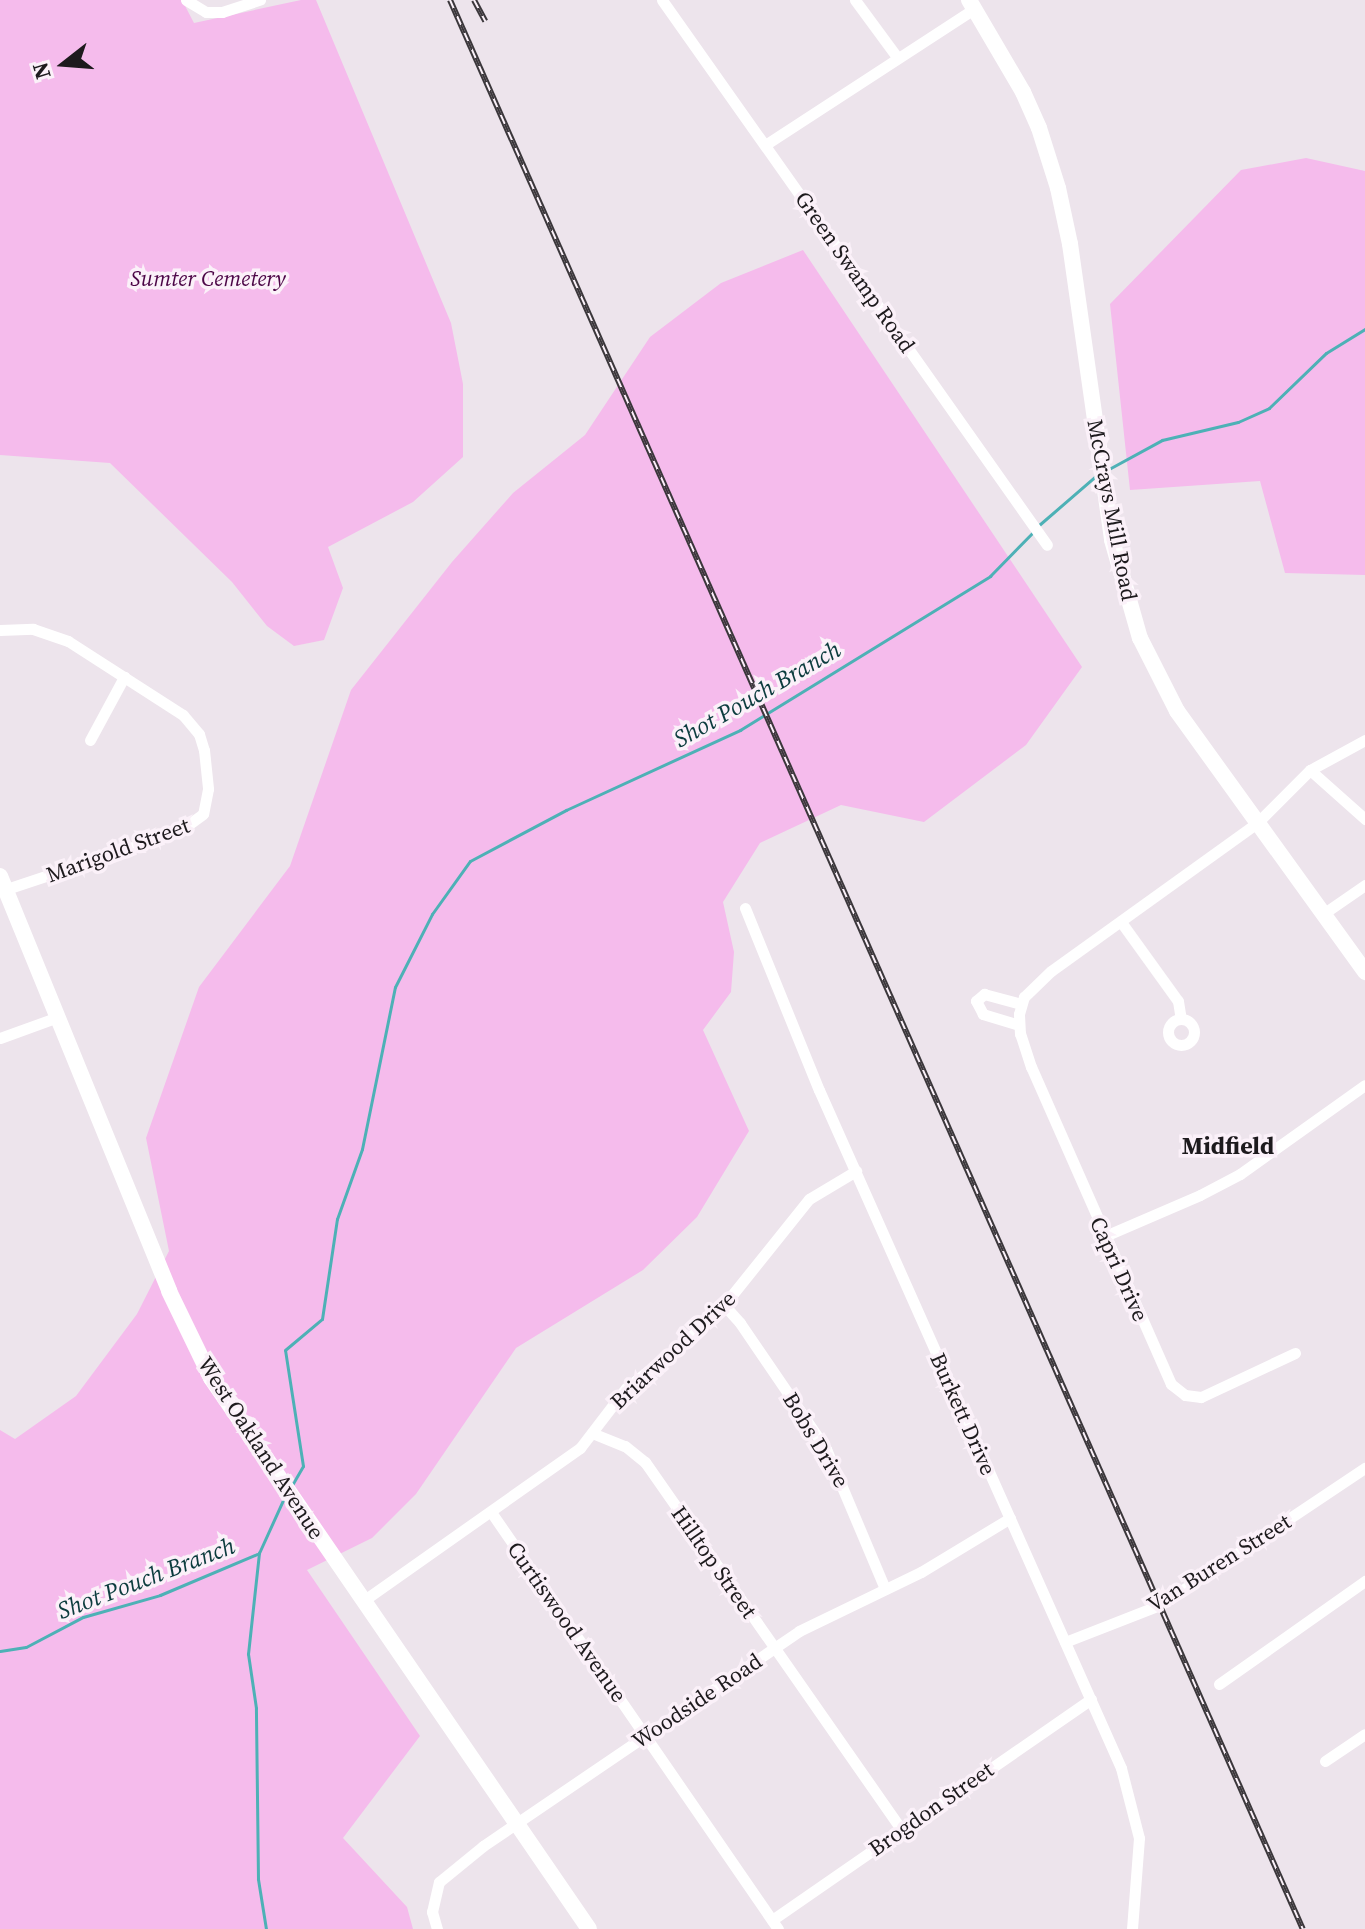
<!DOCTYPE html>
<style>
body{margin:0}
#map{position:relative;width:1365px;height:1929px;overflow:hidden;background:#ede4ec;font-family:"Source Serif 4",serif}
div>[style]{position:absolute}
.green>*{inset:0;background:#f5bbec}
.stream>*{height:3px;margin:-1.5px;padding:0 1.5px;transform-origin:1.5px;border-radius:1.5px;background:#4db1b6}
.street>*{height:11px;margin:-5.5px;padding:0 5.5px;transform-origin:5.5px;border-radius:5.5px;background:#fff}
.street>.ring{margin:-5.5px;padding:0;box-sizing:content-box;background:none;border:11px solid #fff;border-radius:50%}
.secondary>*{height:16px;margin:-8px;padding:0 8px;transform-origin:8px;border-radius:8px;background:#fff}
.rail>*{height:6px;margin-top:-3px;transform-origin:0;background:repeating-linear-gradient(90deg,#fbf1f9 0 9px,#3b373b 0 18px);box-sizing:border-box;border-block:2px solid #3b373b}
span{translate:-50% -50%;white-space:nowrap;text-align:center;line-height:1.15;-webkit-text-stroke:7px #fbf1f9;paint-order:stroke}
.street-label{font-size:22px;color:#1d1a1d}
.park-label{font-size:22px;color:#4b0546;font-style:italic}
.water-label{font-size:24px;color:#0c3c3e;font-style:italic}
.neighbourhood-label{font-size:24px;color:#1d1a1d;font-weight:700}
.north{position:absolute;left:24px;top:24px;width:80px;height:80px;-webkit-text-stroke:6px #fbf1f9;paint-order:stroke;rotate:253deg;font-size:22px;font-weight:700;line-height:32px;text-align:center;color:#1d1a1d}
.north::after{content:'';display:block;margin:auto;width:28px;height:36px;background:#1d1a1d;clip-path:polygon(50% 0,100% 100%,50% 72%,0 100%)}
</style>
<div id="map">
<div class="green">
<div style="clip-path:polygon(0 0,182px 0,194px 23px,301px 0,316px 0,451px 323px,463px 384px,463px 457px,413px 502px,328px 547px,343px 588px,324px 640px,294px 646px,267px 626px,232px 582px,110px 463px,0 455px)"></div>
<div style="clip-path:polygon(1306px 158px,1365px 171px,1365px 575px,1285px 573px,1260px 481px,1130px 490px,1110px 304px,1241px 170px)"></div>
<div style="clip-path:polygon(803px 250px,1082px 667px,1026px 745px,924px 822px,841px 805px,760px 843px,723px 902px,734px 952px,731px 992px,703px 1030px,749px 1131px,697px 1217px,643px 1270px,516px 1348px,416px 1494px,372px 1538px,307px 1570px,420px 1736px,343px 1838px,407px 1907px,413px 1929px,0 1929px,0 1430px,15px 1439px,76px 1396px,137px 1314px,169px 1251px,146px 1138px,199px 987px,290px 866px,351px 690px,452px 562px,513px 493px,585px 435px,650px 337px,721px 283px)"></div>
</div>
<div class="stream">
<div style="left:1107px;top:470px;width:63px;rotate:-28.6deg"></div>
<div style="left:1162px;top:440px;width:78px;rotate:-13.3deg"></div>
<div style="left:1238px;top:422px;width:34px;rotate:-24deg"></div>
<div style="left:1269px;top:408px;width:79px;rotate:-44deg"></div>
<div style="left:1326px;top:353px;width:46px;rotate:-31.6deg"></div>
<div style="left:1039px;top:525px;width:77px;rotate:-40.8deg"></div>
<div style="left:292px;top:1485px;width:22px;rotate:-60deg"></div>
<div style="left:303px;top:1466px;width:117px;rotate:-98.8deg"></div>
<div style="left:285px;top:1350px;width:48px;rotate:-40deg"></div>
<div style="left:322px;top:1319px;width:101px;rotate:-81.5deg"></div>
<div style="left:337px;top:1219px;width:74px;rotate:-70.3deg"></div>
<div style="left:362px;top:1149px;width:165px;rotate:-78.5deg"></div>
<div style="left:395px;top:987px;width:82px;rotate:-63.1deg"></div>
<div style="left:432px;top:914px;width:65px;rotate:-54.4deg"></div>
<div style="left:470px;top:861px;width:109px;rotate:-28deg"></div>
<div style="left:566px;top:810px;width:192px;rotate:-24.7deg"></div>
<div style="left:740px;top:730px;width:294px;rotate:-31.6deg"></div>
<div style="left:990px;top:576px;width:63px;rotate:-45.6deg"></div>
<div style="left:0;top:1651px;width:26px;rotate:-9deg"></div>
<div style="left:26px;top:1647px;width:64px;rotate:-27.8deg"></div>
<div style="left:83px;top:1617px;width:80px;rotate:-15.9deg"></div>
<div style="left:160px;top:1595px;width:105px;rotate:-22.9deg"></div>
<div style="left:266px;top:1929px;width:51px;rotate:-99.1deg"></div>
<div style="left:258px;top:1879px;width:171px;rotate:-90.7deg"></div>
<div style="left:256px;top:1708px;width:55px;rotate:-98.4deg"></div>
<div style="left:248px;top:1654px;width:102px;rotate:-83.8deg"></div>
<div style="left:259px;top:1553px;width:60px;rotate:-65.6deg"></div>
</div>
<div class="street">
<div style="left:186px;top:0;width:23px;rotate:31deg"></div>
<div style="left:206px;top:12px;width:16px"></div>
<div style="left:222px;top:12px;width:40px;rotate:-18deg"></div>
<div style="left:662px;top:0;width:667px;rotate:54.76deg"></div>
<div style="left:855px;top:0;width:71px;rotate:53.6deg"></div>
<div style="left:765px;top:145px;width:249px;rotate:-33.1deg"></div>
<div style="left:0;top:630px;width:33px;rotate:-2deg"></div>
<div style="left:33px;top:629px;width:37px;rotate:19deg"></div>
<div style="left:68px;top:641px;width:137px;rotate:32.8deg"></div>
<div style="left:183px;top:715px;width:25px;rotate:50deg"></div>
<div style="left:199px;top:734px;width:17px;rotate:73deg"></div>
<div style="left:204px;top:750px;width:39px;rotate:84deg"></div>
<div style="left:208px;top:789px;width:25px;rotate:101deg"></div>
<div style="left:203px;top:814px;width:31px;rotate:144deg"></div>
<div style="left:178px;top:832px;width:187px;rotate:161.6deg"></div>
<div style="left:90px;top:740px;width:72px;rotate:-61.6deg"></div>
<div style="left:1310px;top:770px;width:74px;rotate:41.7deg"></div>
<div style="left:745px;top:908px;width:196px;rotate:67.9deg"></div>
<div style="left:819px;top:1090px;width:742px;rotate:65.99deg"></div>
<div style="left:1121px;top:1768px;width:72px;rotate:75.6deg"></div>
<div style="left:1139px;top:1838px;width:91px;rotate:94.4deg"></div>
<div style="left:1323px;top:914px;width:51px;rotate:-34.6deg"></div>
<div style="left:1121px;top:922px;width:97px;rotate:54.2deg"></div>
<div style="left:1178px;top:1001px;width:18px;rotate:81deg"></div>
<div class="ring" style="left:1168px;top:1019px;width:15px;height:15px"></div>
<div style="left:1019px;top:1025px;width:38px;rotate:-163deg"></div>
<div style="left:983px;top:1014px;width:15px;rotate:-118deg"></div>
<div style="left:976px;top:1001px;width:11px;rotate:-41deg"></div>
<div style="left:984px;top:994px;width:38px;rotate:15deg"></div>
<div style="left:0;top:1038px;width:62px;rotate:-19.9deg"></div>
<div style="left:1105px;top:1236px;width:103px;rotate:-23.3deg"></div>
<div style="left:1200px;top:1195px;width:45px;rotate:-27.7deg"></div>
<div style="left:1240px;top:1174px;width:153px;rotate:-35.5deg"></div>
<div style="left:724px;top:1305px;width:24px;rotate:48deg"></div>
<div style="left:740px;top:1323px;width:153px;rotate:55.7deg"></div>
<div style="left:826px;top:1449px;width:152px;rotate:67.1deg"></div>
<div style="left:1295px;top:1353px;width:104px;rotate:154.9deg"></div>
<div style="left:1201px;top:1397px;width:16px;rotate:-173deg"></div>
<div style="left:1185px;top:1395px;width:18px;rotate:-142deg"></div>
<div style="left:1171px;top:1384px;width:347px;rotate:-113.8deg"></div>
<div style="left:1031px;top:1067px;width:35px;rotate:-108deg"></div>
<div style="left:1020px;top:1034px;width:20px;rotate:-93deg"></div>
<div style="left:1019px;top:1014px;width:18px;rotate:-74deg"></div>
<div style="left:1024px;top:997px;width:37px;rotate:-44deg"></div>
<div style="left:1051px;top:971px;width:254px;rotate:-35.7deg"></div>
<div style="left:1257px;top:823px;width:75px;rotate:-45deg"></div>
<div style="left:1310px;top:770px;width:63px;rotate:-28.6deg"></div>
<div style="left:592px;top:1433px;width:35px;rotate:22deg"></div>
<div style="left:625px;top:1446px;width:26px;rotate:39deg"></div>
<div style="left:645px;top:1462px;width:447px;rotate:55.1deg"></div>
<div style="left:491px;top:1512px;width:506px;rotate:55.46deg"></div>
<div style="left:363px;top:1601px;width:266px;rotate:-35.2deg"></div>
<div style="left:580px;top:1448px;width:76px;rotate:-52.5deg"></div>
<div style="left:626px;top:1388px;width:73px;rotate:-37.8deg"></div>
<div style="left:684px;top:1343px;width:55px;rotate:-43.5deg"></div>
<div style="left:724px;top:1305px;width:136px;rotate:-51.3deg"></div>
<div style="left:809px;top:1199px;width:55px;rotate:-30.8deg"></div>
<div style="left:1065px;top:1642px;width:102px;rotate:-21.3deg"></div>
<div style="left:1160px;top:1605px;width:247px;rotate:-33.8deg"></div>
<div style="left:1219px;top:1684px;width:179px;rotate:-35.2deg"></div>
<div style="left:1325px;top:1761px;width:48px;rotate:-34deg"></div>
<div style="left:772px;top:1920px;width:388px;rotate:-34.7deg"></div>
<div style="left:437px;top:1929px;width:18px;rotate:-106deg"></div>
<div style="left:432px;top:1912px;width:31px;rotate:-77deg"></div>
<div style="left:439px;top:1882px;width:57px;rotate:-39.3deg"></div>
<div style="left:483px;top:1846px;width:382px;rotate:-34.2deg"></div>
<div style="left:799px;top:1631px;width:136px;rotate:-25.8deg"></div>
<div style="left:921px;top:1572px;width:104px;rotate:-31.2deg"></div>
</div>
<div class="secondary">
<div style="left:969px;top:0;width:107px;rotate:59.6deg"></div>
<div style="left:1023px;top:92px;width:39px;rotate:66deg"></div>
<div style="left:1039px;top:128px;width:63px;rotate:72.4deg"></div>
<div style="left:1058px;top:188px;width:57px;rotate:77.9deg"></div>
<div style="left:1070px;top:244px;width:299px;rotate:81.9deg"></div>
<div style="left:1112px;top:540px;width:102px;rotate:74.1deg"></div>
<div style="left:1140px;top:638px;width:82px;rotate:63.1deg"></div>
<div style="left:1177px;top:711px;width:322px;rotate:54.2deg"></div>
<div style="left:0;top:876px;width:448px;rotate:67.8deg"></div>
<div style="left:169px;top:1291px;width:97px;rotate:64.2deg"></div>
<div style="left:211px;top:1378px;width:668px;rotate:55.55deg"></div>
</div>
<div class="rail">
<div style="left:450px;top:0;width:2109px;rotate:66.15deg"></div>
<div style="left:474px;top:0;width:24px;rotate:62deg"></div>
</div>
<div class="street-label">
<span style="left:855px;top:272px;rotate:55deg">Green Swamp Road</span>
<span style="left:1112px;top:510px;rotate:79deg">McCrays Mill Road</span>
<span style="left:118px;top:850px;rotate:-20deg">Marigold Street</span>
<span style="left:1119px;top:1269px;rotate:66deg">Capri Drive</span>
<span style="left:673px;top:1350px;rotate:-43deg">Briarwood Drive</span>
<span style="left:963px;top:1414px;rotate:66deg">Burkett Drive</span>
<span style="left:816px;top:1440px;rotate:59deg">Bobs Drive</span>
<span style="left:261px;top:1448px;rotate:57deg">West Oakland Avenue</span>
<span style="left:714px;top:1562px;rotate:55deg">Hilltop Street</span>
<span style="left:1219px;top:1563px;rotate:-32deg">Van Buren Street</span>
<span style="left:567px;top:1622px;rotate:55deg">Curtiswood Avenue</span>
<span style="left:697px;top:1701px;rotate:-34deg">Woodside Road</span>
<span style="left:931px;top:1809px;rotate:-35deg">Brogdon Street</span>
</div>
<div class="park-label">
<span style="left:208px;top:279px">Sumter Cemetery</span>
</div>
<div class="water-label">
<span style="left:757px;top:694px;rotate:-30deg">Shot Pouch Branch</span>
<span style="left:146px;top:1578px;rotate:-21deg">Shot Pouch Branch</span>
</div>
<div class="neighbourhood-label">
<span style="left:1228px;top:1146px">Midfield</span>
</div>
<div class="north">N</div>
</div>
